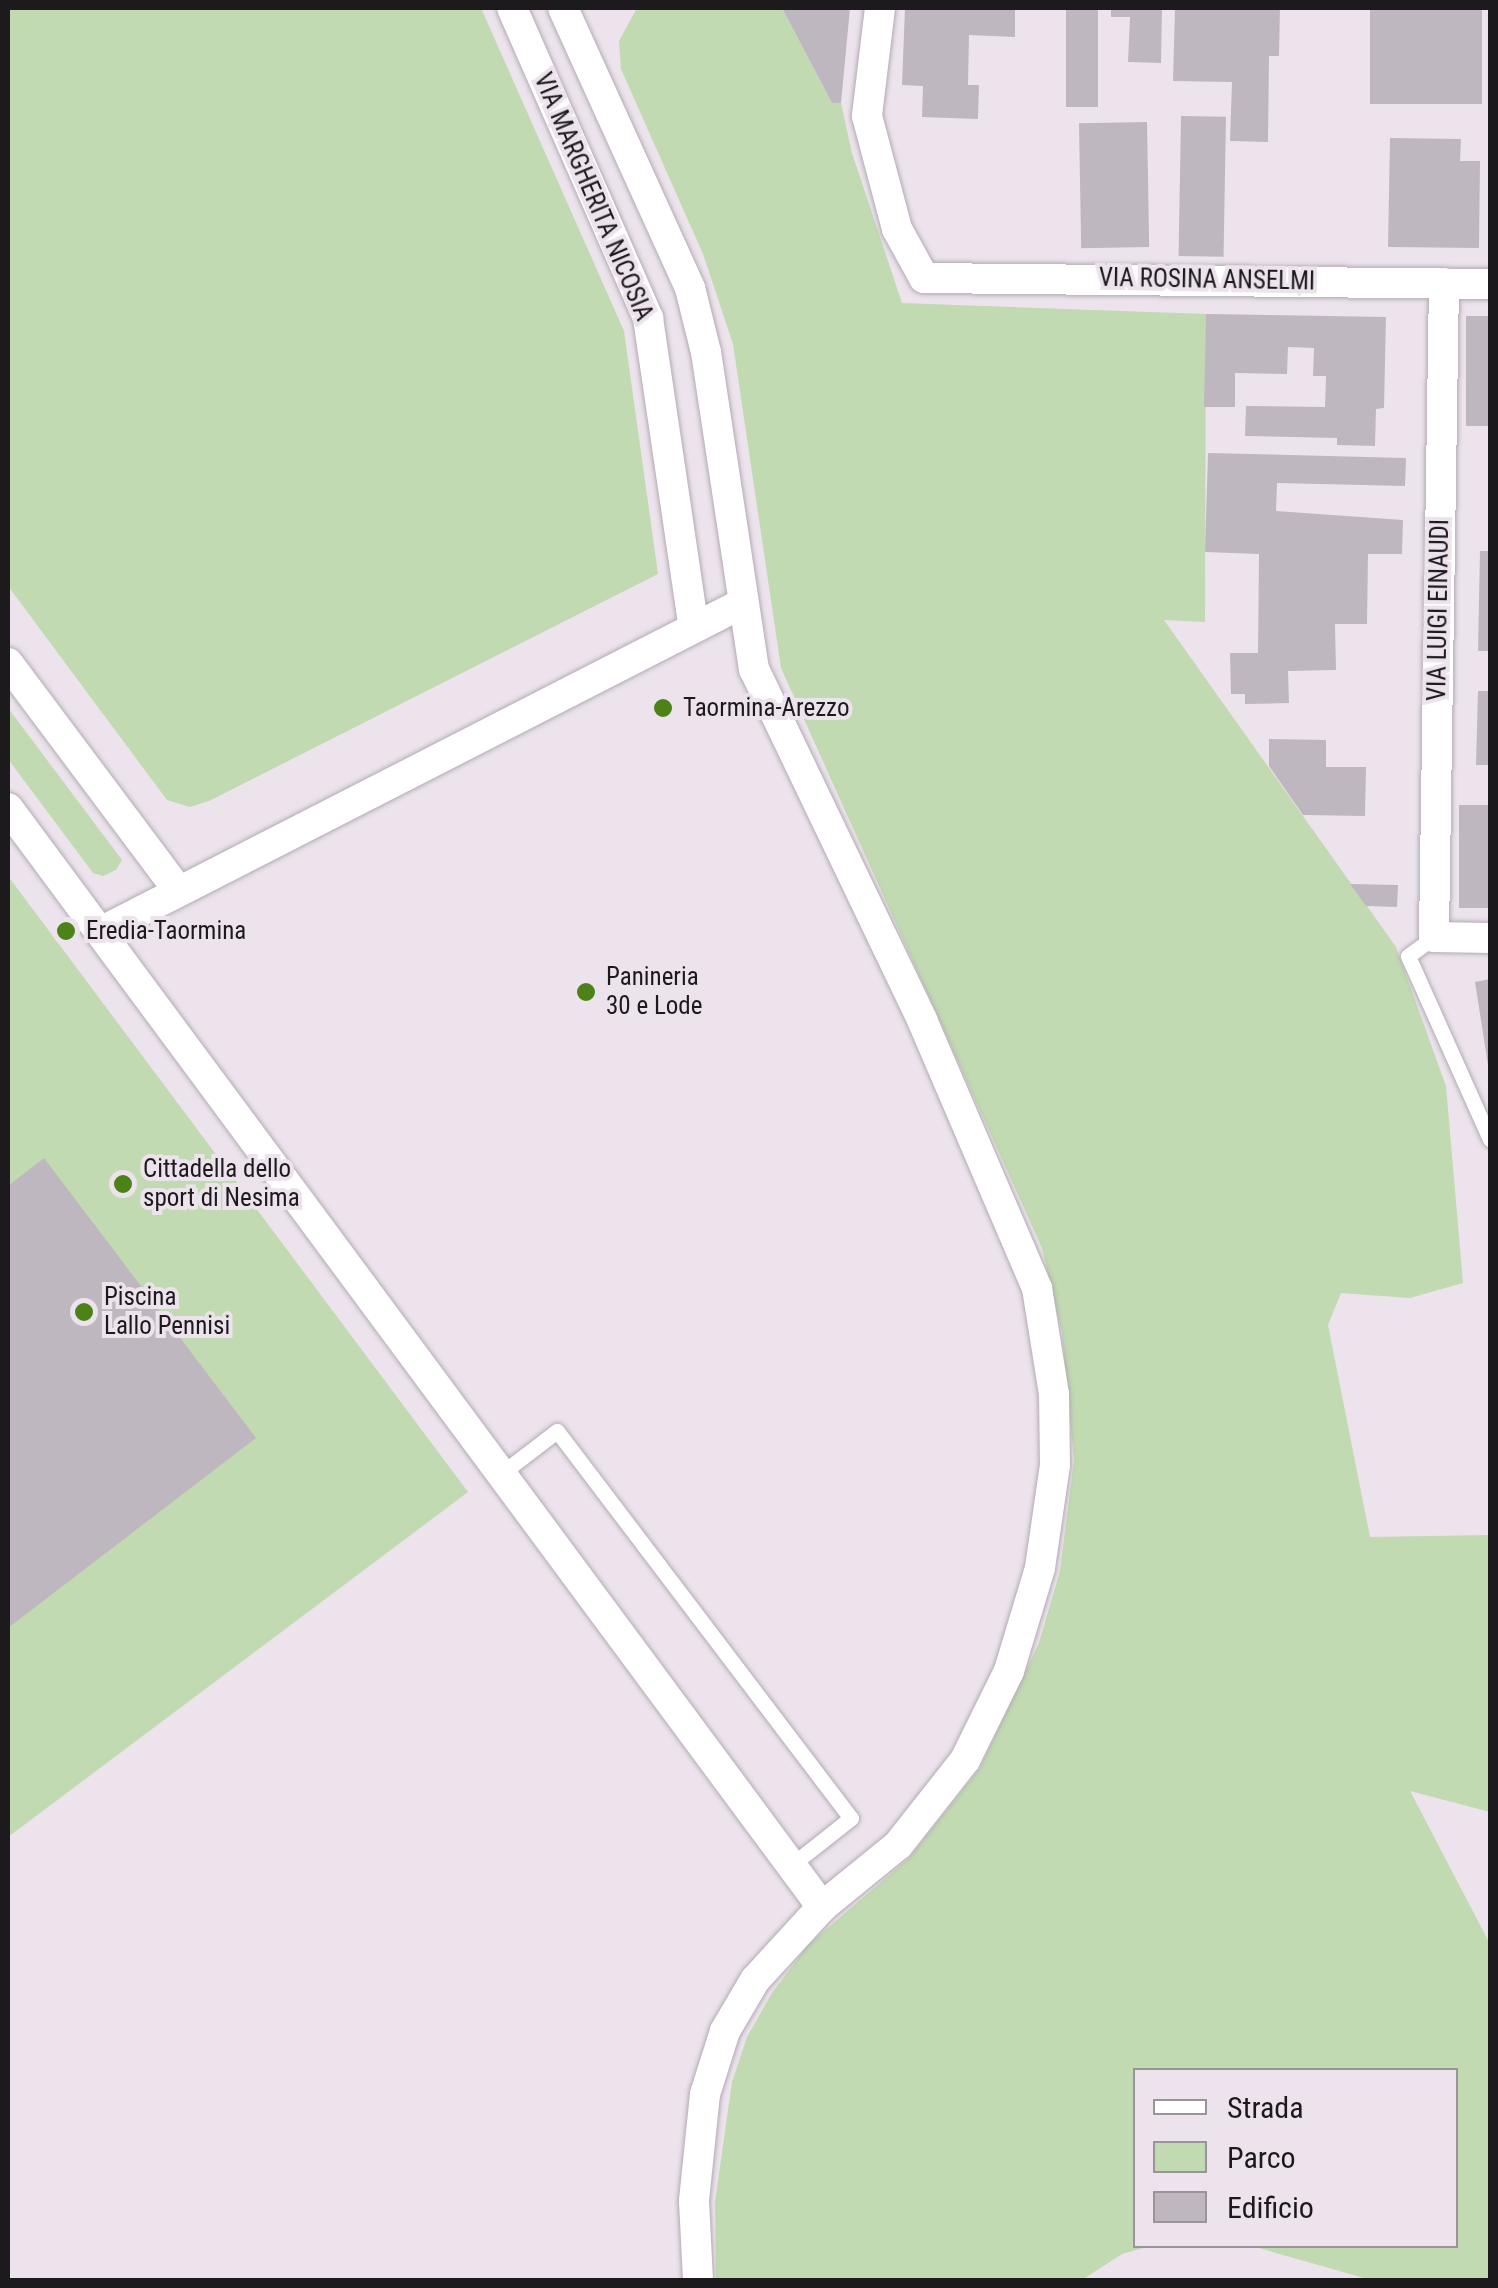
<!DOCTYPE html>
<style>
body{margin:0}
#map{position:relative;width:1498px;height:2288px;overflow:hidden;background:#ece3ed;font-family:"Roboto Condensed",sans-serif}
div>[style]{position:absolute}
.green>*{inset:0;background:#c1dab1}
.building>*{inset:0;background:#bfb7c0;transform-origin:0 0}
.roads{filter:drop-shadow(0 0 2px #b3aab3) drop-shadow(0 0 2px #b3aab3)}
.service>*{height:15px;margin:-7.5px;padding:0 7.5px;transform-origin:7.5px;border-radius:7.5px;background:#fff}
.minor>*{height:30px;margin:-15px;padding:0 15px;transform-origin:15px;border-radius:15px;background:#fff}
.dots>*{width:28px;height:28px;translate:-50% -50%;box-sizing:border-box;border:5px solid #ece3ed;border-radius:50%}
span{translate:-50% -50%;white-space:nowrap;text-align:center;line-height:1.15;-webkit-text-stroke:8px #ece3ed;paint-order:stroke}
.street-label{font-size:25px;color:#1d1a1d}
.poi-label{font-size:25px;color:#1d1a1d}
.left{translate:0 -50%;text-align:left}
.frame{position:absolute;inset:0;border:10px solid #1d1a1d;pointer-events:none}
.legend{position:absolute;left:1133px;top:2068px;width:325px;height:180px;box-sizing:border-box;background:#ece3ed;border:2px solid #99939a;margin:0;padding:12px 18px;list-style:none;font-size:30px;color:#1d1a1d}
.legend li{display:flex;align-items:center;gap:20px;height:50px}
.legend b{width:50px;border:2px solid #99939a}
</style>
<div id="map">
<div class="green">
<div style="clip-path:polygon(8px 8px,481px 8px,624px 331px,658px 574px,209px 801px,190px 807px,167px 800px,8px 586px)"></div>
<div style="clip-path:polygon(637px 8px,782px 8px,832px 103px,841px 103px,852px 153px,902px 303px,1206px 314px,1205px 622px,1164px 620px,1396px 947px,1446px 1086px,1463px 1283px,1410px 1298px,1341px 1293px,1328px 1325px,1370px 1537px,1490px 1535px,1490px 1812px,1410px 1791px,1490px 1944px,1490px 2280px,1371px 2280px,1252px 2246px,1456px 2246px,1456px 2070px,1136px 2070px,1136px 2246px,1150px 2246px,1122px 2254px,1082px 2280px,716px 2280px,715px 2202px,732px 2082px,747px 2037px,772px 1993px,808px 1945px,908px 1859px,980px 1768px,1039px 1643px,1060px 1571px,1074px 1460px,1062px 1333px,1042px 1248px,781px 668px,733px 344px,703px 254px,621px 69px,619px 41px)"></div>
<div style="clip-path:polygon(8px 708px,122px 860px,116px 870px,103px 876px,93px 873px,8px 759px)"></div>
<div style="clip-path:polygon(8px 876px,468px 1492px,8px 1837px)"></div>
</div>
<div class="building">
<div style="clip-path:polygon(782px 8px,850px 8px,841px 103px,832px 103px)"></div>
<div style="clip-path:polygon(905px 8px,1015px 8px,1015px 37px,969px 35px,968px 85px,979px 85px,978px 119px,922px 117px,923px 86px,902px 85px)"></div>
<div style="left:1066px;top:8px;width:32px;height:99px"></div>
<div style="clip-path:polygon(1111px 8px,1162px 8px,1161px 63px,1128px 62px,1130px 17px,1111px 17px)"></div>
<div style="clip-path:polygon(1175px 8px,1280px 8px,1279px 56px,1269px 56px,1268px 142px,1230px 141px,1232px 82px,1173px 81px)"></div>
<div style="left:1370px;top:8px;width:112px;height:96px"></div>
<div style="left:1181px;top:116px;width:45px;height:140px;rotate:1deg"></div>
<div style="left:1147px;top:122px;width:125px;height:68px;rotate:89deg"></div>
<div style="clip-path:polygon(1390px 138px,1461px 139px,1460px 161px,1480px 161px,1479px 248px,1388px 247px)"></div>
<div style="clip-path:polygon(1206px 314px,1386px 317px,1384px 408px,1376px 409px,1375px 446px,1337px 445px,1337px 438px,1245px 436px,1246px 406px,1325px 407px,1326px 376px,1313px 376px,1314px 348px,1288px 347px,1287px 374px,1235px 373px,1235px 407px,1204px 407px)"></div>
<div style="left:1466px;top:316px;width:24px;height:110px"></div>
<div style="clip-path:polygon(1208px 453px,1406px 458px,1405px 486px,1277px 483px,1276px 511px,1403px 520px,1402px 554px,1368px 554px,1367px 624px,1335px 624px,1336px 670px,1288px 671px,1289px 703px,1245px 704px,1245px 694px,1231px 694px,1230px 653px,1258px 653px,1259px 554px,1205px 552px)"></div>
<div style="clip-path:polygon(1480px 551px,1490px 551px,1490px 651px,1478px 651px)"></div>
<div style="clip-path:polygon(1478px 691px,1490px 691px,1490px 765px,1476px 765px)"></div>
<div style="clip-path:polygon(1269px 739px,1326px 740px,1326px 767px,1366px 767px,1365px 816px,1303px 815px,1269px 766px)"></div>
<div style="left:1459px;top:805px;width:31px;height:103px"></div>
<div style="clip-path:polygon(1350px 884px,1398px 885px,1397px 907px,1366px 906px)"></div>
<div style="clip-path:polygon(1490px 979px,1490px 1065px,1488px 1065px,1475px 982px)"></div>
<div style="clip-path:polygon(44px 1158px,256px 1438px,8px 1628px,8px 1186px)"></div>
</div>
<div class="roads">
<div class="service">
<div style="left:1434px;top:937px;width:32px;rotate:144deg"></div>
<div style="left:1408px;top:956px;width:201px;rotate:65.9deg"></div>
<div style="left:502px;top:1473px;width:69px;rotate:-37.4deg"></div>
<div style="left:557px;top:1431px;width:486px;rotate:52.8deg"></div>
<div style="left:851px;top:1818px;width:74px;rotate:141.6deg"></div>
</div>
<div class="minor">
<div style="left:512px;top:8px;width:339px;rotate:66.3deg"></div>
<div style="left:648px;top:318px;width:313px;rotate:81.6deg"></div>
<div style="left:563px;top:8px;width:307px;rotate:65.6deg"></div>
<div style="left:690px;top:288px;width:66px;rotate:76deg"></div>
<div style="left:706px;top:352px;width:321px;rotate:81.4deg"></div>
<div style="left:754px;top:669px;width:389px;rotate:64.4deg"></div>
<div style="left:922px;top:1020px;width:292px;rotate:66.8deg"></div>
<div style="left:1037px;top:1288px;width:107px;rotate:80.9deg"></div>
<div style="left:1054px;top:1394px;width:71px;rotate:89.2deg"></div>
<div style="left:1055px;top:1465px;width:104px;rotate:98.3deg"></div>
<div style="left:1040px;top:1568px;width:108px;rotate:106.8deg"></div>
<div style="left:1009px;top:1671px;width:99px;rotate:116.3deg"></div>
<div style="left:965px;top:1760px;width:108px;rotate:128.2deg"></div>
<div style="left:898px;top:1845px;width:98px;rotate:140.8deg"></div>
<div style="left:822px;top:1907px;width:99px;rotate:132.5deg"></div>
<div style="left:755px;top:1980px;width:59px;rotate:120.5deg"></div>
<div style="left:725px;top:2031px;width:66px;rotate:107.6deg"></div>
<div style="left:705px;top:2094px;width:108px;rotate:95.9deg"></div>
<div style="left:694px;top:2201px;width:79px;rotate:87.1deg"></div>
<div style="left:880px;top:8px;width:109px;rotate:96.9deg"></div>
<div style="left:867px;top:116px;width:117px;rotate:75.1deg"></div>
<div style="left:897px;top:229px;width:56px;rotate:61.1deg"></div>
<div style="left:924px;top:278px;width:566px;rotate:0.61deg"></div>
<div style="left:1444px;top:283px;width:654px;rotate:90.88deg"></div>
<div style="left:1434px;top:937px;width:56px;rotate:1deg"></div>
<div style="left:8px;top:663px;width:282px;rotate:53.2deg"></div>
<div style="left:8px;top:808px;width:1368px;rotate:53.47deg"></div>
<div style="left:100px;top:932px;width:722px;rotate:-27.1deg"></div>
</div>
</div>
<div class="dots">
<div style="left:663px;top:708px;background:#4c8218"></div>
<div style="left:66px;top:931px;background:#4c8218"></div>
<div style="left:586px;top:992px;background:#4c8218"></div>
<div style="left:123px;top:1184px;background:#4c8218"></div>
<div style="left:84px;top:1312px;background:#4c8218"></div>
</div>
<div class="street-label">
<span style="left:593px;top:197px;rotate:67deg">VIA MARGHERITA NICOSIA</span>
<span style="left:1207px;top:280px;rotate:1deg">VIA ROSINA ANSELMI</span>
<span style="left:1439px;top:610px;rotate:-89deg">VIA LUIGI EINAUDI</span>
</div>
<div class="poi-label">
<span class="left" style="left:683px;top:708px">Taormina-Arezzo</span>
<span class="left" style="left:86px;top:931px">Eredia-Taormina</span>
<span class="left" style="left:606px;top:992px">Panineria<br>30 e Lode</span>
<span class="left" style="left:143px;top:1184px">Cittadella dello<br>sport di Nesima</span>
<span class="left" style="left:104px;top:1312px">Piscina<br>Lallo Pennisi</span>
</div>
<div class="frame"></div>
<ul class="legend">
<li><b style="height:12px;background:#fff"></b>Strada</li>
<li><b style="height:28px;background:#c1dab1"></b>Parco</li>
<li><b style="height:28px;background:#bfb7c0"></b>Edificio</li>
</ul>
</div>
